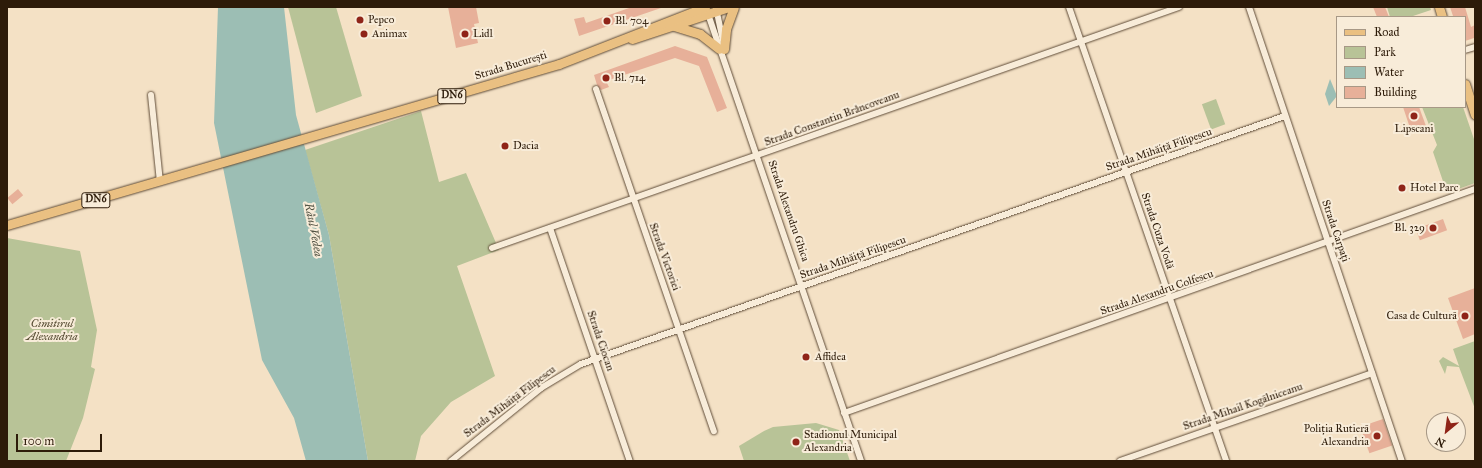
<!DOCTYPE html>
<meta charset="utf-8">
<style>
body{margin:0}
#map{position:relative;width:1482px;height:468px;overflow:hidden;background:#f4e1c5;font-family:"IM FELL Great Primer",serif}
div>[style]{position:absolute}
.green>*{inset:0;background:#b8c397;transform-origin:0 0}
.water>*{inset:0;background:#9cbeb4}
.building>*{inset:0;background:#e7b099;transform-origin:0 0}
.roads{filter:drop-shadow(0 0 1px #5f4c38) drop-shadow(0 0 1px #5f4c38)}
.minor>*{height:6px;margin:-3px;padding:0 3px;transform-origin:3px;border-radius:3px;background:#f8ecd9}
.primary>*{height:9px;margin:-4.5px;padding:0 4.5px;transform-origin:4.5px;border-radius:4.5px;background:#eac082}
.dots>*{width:11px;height:11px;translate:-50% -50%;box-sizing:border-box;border:2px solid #f8ecd9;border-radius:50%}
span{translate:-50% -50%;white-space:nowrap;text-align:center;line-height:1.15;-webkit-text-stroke:4px #f8ecd9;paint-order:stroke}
.shield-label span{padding:1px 3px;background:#f8ecd9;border:1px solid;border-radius:3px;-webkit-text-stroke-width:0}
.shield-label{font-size:10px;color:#2d1b09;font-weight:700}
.poi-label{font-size:11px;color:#2d1b09}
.left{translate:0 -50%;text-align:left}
.right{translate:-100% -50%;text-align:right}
.street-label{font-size:11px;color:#2d1b09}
.park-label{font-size:11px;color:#574d34;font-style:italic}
.water-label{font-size:12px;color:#545445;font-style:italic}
.frame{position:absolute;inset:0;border:8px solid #2d1b09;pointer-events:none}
.legend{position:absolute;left:1336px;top:16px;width:130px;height:92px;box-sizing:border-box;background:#f8ecd9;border:1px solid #a79886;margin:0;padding:5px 7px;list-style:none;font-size:12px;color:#2d1b09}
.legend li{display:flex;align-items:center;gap:8px;height:20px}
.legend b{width:20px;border:1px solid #a79886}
.north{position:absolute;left:1426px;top:412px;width:40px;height:40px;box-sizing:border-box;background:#f8ecd9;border:1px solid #a79886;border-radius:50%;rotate:209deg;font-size:11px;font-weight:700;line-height:16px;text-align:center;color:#2d1b09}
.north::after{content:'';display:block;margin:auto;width:14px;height:18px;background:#8f2418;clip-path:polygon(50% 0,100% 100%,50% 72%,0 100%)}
.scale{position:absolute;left:16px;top:434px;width:86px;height:18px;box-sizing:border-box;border:2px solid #2d1b09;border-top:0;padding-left:5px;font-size:12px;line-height:14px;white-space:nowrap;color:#2d1b09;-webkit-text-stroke:3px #f8ecd9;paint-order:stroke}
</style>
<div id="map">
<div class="green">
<div style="clip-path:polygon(288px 7px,336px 7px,362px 96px,316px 113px)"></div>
<div style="clip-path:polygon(1387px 7px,1430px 7px,1431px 10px,1410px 17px,1390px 17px)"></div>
<div style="left:1216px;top:99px;width:27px;height:15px;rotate:70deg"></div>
<div style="clip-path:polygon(1422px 107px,1463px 107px,1475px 142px,1475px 183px,1447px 193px,1433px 152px,1437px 145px)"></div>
<div style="clip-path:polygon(421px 111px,439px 182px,466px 173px,499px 250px,457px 266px,495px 376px,451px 402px,421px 436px,415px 461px,368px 461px,329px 235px,305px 150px)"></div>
<div style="clip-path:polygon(7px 238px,80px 251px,97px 330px,91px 367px,95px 369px,83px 418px,66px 461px,7px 461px)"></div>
<div style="clip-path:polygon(1475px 341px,1475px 409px,1459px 367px,1447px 366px,1445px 374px,1439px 361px,1443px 357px,1459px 366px,1453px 349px)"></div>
<div style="clip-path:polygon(816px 423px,839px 430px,850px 461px,744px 461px,739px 446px,764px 431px,773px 427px)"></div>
</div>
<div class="water">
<div style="clip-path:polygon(218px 7px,284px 7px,296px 115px,329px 235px,368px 461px,306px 461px,294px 418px,262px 360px,214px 123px)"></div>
<div style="clip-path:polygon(1330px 79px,1337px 96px,1329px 106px,1325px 94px)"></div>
</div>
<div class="building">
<div style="clip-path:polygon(448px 7px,476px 7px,479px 23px,474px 24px,478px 43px,456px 48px)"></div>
<div style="clip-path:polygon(632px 7px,661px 8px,579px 36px,574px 19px,584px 17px,586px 23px)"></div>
<div style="clip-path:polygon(1373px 7px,1385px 7px,1389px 17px,1377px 17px)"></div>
<div style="clip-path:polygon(1450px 7px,1465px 7px,1471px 27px,1475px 25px,1474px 38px,1465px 41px,1465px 17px,1453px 16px)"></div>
<div style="clip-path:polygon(675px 46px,707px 57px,727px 108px,717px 112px,699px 66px,675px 58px,606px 81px,609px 87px,601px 90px,597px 85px,594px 75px)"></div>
<div style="clip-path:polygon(1403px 107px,1419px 107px,1426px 126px,1411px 131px)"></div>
<div style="left:18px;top:189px;width:8px;height:14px;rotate:50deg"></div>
<div style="left:1443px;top:219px;width:12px;height:29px;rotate:70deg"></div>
<div style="clip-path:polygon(1475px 288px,1475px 334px,1463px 339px,1448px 298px)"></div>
<div style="left:1383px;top:419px;width:28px;height:24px;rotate:71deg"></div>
</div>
<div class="roads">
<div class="minor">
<div style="left:1069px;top:7px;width:480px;rotate:70.9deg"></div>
<div style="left:1249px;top:7px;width:479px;rotate:71.4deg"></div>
<div style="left:716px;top:8px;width:33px;rotate:78deg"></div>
<div style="left:707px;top:11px;width:476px;rotate:71.1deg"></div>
<div style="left:1465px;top:50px;width:10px;rotate:-17deg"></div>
<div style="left:596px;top:89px;width:362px;rotate:71deg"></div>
<div style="left:151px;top:95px;width:87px;rotate:84.1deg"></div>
<div style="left:550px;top:228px;width:246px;rotate:71.1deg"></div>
<div style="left:492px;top:248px;width:728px;rotate:-19.33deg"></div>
<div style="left:844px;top:413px;width:670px;rotate:-19.54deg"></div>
<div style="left:451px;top:461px;width:116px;rotate:-39deg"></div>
<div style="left:541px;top:388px;width:47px;rotate:-31deg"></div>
<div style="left:581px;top:364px;width:746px;rotate:-19.41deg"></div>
<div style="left:1120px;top:461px;width:267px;rotate:-19.2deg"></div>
</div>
<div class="primary">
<div style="left:1439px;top:7px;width:10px;rotate:73deg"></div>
<div style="left:674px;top:26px;width:27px;rotate:17deg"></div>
<div style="left:700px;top:34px;width:24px;rotate:38deg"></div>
<div style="left:632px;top:39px;width:102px;rotate:-18.3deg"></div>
<div style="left:724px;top:49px;width:20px;rotate:-84deg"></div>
<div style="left:726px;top:29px;width:23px;rotate:-70deg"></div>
<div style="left:1465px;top:84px;width:32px;rotate:72deg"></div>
<div style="left:7px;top:225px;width:575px;rotate:-16.26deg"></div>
<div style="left:559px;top:64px;width:157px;rotate:-21.3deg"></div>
</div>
</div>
<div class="dots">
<div style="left:360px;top:20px;background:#8f2418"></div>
<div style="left:607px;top:21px;background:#8f2418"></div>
<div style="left:364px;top:34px;background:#8f2418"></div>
<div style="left:465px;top:34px;background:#8f2418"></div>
<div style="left:606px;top:78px;background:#8f2418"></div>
<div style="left:1414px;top:116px;background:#8f2418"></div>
<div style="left:505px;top:146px;background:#8f2418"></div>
<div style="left:1402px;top:188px;background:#8f2418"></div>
<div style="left:1433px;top:228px;background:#8f2418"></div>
<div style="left:1465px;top:316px;background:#8f2418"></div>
<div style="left:806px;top:357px;background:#8f2418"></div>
<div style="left:1377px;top:436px;background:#8f2418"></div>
<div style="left:796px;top:442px;background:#8f2418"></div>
</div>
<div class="shield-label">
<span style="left:452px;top:96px">DN6</span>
<span style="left:96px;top:200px">DN6</span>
</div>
<div class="poi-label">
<span class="left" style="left:368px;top:20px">Pepco</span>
<span class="left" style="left:615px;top:21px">Bl. 704</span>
<span class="left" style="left:372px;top:34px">Animax</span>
<span class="left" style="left:473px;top:34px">Lidl</span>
<span class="left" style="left:614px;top:78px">Bl. 714</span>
<span style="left:1414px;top:129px">Lipscani</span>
<span class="left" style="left:513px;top:146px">Dacia</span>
<span class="left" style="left:1410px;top:188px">Hotel Parc</span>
<span class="right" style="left:1425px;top:228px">Bl. 329</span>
<span class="right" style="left:1457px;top:316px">Casa de Cultură</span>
<span class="left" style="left:815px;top:357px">Affidea</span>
<span class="right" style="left:1369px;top:436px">Poliția Rutieră<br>Alexandria</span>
<span class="left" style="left:804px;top:442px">Stadionul Municipal<br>Alexandria</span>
</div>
<div class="street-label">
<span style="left:511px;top:66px;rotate:-17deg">Strada București</span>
<span style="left:832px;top:119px;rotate:-20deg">Strada Constantin Brâncoveanu</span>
<span style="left:1159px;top:150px;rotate:-19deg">Strada Mihăiță Filipescu</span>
<span style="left:788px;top:211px;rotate:71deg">Strada Alexandru Ghica</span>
<span style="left:1157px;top:231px;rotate:71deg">Strada Cuza Vodă</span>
<span style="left:1335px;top:231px;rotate:71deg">Strada Carpați</span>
<span style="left:664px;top:257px;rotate:70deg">Strada Victoriei</span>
<span style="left:853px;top:258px;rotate:-19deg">Strada Mihăiță Filipescu</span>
<span style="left:1157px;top:293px;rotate:-19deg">Strada Alexandru Colfescu</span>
<span style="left:600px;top:341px;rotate:71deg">Strada Ciocan</span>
<span style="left:510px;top:402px;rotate:-37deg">Strada Mihăiță Filipescu</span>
<span style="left:1243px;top:407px;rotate:-19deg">Strada Mihail Kogălniceanu</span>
</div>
<div class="park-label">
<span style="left:52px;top:331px">Cimitirul<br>Alexandria</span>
</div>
<div class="water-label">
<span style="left:313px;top:230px;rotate:79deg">Râul Vedea</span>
</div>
<div class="frame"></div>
<ul class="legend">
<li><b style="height:5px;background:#eac082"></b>Road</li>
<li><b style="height:11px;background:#b8c397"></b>Park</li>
<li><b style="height:11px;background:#9cbeb4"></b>Water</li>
<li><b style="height:11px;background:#e7b099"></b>Building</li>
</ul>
<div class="north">N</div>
<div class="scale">100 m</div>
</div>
